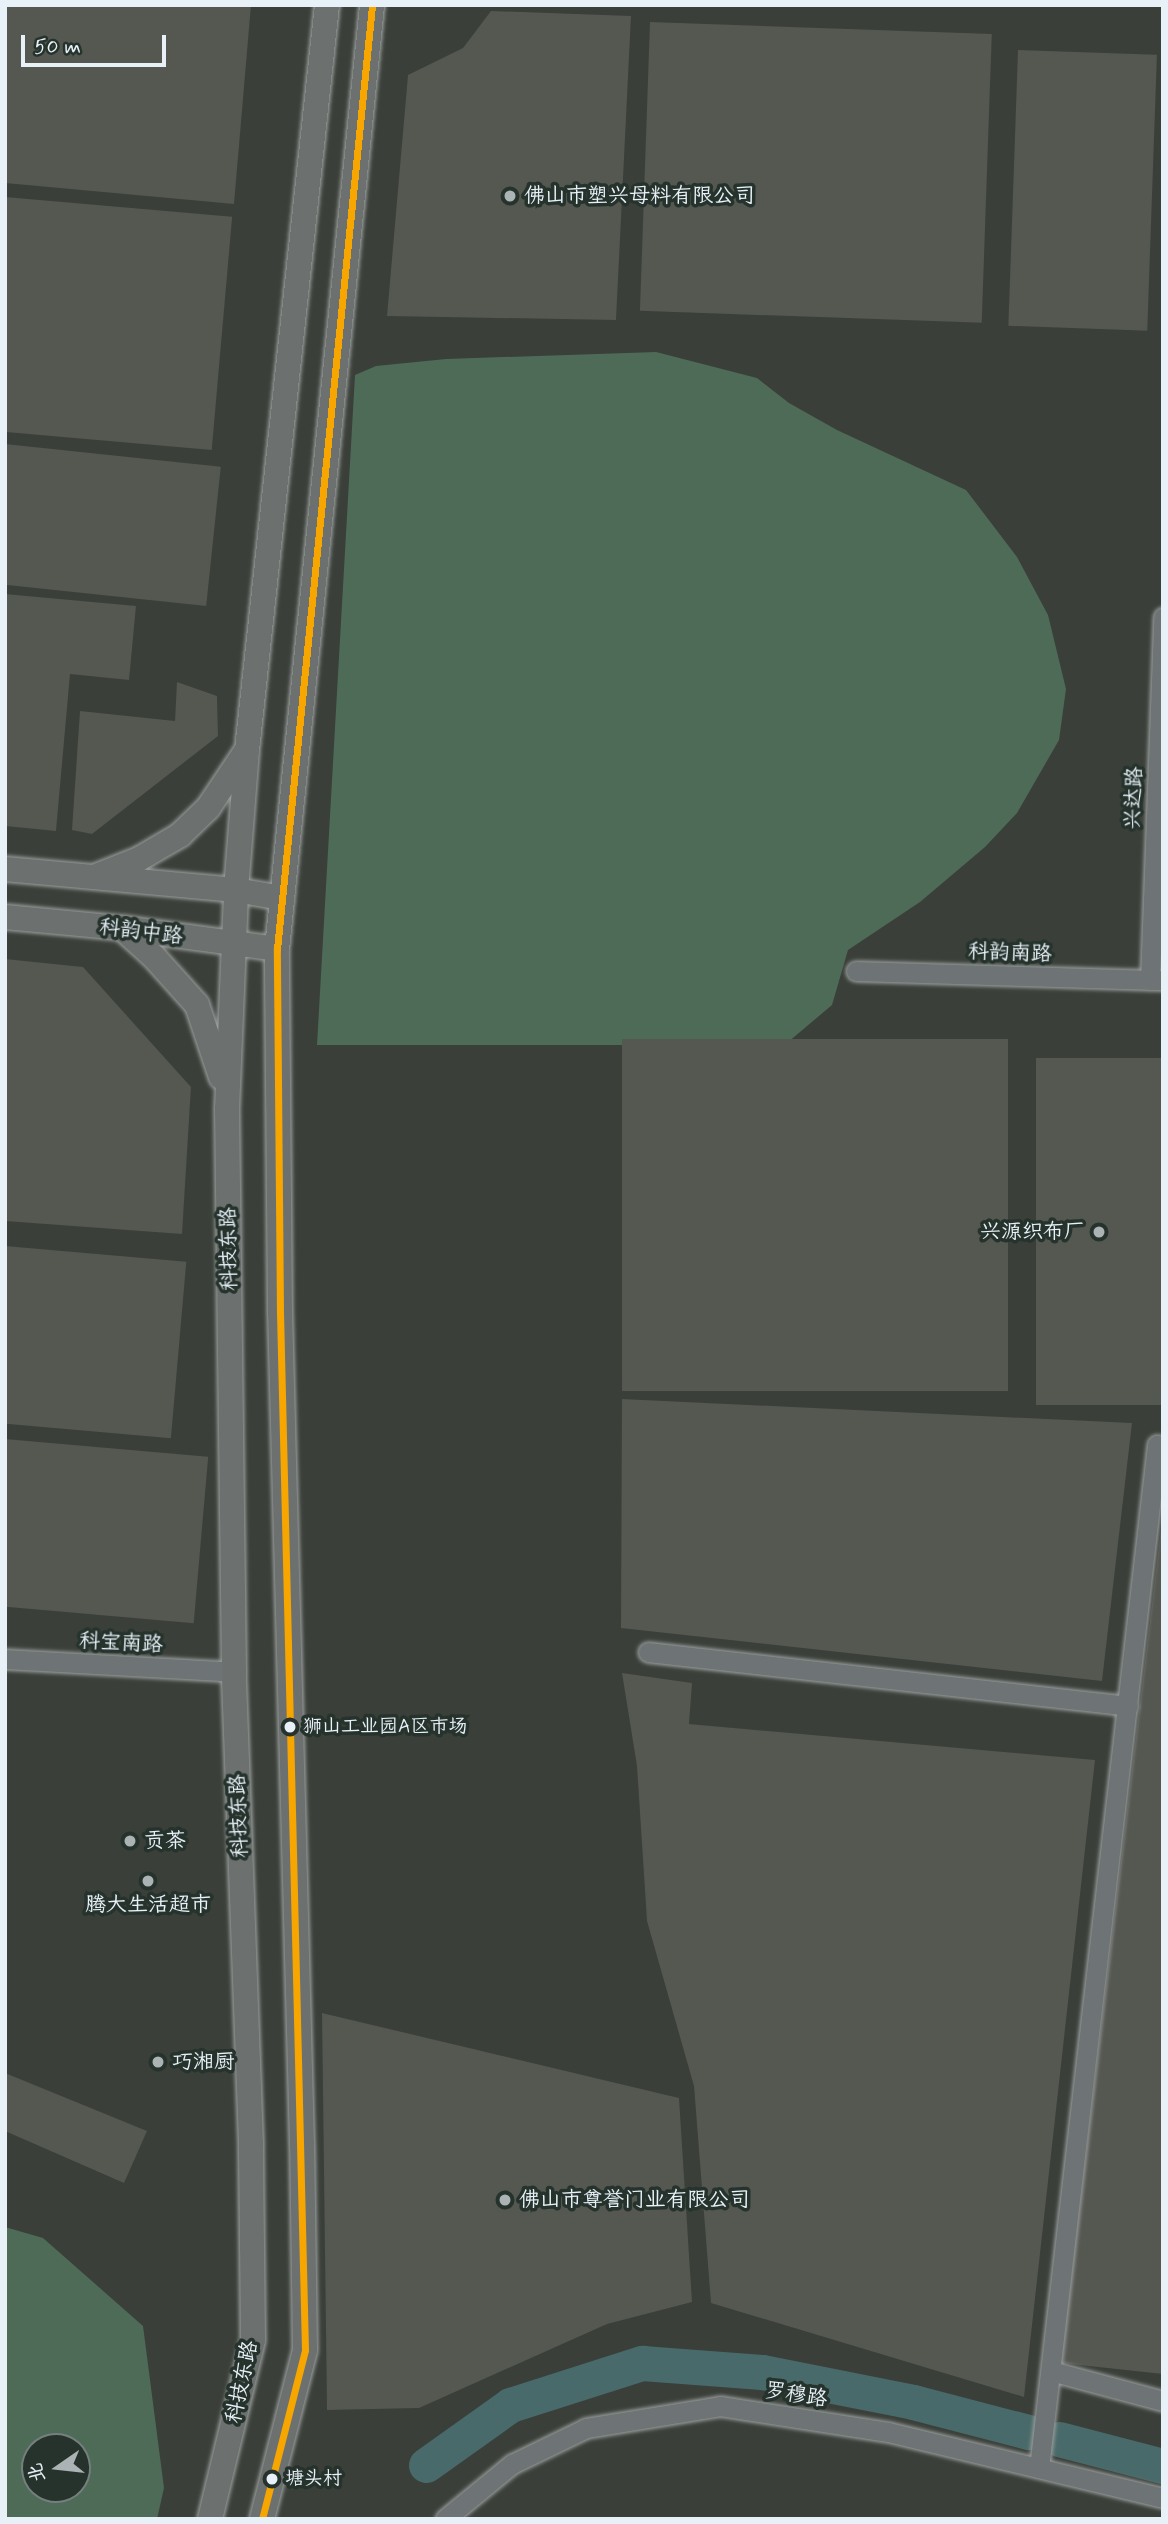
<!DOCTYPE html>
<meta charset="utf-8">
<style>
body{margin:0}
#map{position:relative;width:1168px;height:2524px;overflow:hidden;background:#3a3f39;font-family:Mynerve,"LXGW WenKai TC",sans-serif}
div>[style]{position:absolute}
.green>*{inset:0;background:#4e6b57}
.river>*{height:35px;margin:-17.5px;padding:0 17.5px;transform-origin:17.5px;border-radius:17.5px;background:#496a6a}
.building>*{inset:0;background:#555751;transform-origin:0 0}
.roads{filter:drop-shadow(0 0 2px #9ca09f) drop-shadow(0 0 2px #9ca09f)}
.minor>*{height:19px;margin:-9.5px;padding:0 9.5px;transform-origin:9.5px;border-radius:9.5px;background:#6e7475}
.major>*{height:24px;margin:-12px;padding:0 12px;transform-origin:12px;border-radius:12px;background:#6c7170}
.bus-1>*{height:7px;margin:-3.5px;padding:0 3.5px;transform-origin:3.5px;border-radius:3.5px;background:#f7a600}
.dots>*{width:19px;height:19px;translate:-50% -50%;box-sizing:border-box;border:4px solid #26332d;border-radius:50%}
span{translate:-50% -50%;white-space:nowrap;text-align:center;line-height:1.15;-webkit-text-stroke:7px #26332d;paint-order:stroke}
.bus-label{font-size:19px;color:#e8f1f8}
.left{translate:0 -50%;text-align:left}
.poi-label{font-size:21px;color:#e8f1f8}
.right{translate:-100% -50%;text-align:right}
.street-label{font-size:21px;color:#e8f1f8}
.frame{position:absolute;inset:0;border:7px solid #e8f1f8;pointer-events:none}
.north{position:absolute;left:21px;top:2433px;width:70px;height:70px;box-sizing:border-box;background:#26332d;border:2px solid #747f7e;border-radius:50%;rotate:256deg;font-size:19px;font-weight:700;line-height:28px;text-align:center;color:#e8f1f8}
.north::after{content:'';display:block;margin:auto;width:24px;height:32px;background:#abb3b5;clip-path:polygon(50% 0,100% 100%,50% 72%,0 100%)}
.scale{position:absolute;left:21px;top:35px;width:145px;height:32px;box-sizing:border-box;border:4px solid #e8f1f8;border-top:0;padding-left:9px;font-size:21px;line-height:24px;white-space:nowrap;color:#e8f1f8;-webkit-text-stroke:5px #26332d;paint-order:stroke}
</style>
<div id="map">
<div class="green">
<div style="clip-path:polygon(656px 352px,757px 378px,789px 403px,837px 430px,966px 490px,1017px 557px,1048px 615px,1066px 689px,1059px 740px,1017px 813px,985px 847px,920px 902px,848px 950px,832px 1005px,781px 1048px,721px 1045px,317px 1045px,355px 375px,376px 366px,446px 359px)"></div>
<div style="clip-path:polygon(evenodd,5px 2227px,43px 2238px,143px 2326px,164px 2488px,157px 2519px,5px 2519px,5px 2227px,35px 2447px,77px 2447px,77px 2489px,35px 2489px,35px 2447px)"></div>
</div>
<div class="river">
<div style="left:1059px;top:2439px;width:107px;rotate:14.6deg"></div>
<div style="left:426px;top:2465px;width:103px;rotate:-35.5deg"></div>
<div style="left:510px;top:2405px;width:139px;rotate:-17.7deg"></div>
<div style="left:642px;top:2363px;width:120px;rotate:4.3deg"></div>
<div style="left:762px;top:2372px;width:154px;rotate:11.2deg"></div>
<div style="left:913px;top:2402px;width:119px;rotate:14.6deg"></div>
</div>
<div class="building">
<div style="clip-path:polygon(5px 5px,251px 5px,234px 204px,5px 183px)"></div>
<div style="clip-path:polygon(491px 11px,631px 16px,616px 320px,387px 316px,408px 75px,463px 48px)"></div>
<div style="left:650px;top:22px;width:342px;height:289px;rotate:2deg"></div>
<div style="left:1018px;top:50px;width:139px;height:276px;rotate:2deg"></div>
<div style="left:5px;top:197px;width:228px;height:234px;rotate:5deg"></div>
<div style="left:5px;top:444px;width:217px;height:140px;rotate:6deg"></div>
<div style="clip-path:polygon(5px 594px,136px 606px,129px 680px,70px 674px,56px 831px,5px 826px)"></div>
<div style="clip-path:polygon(177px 682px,217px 696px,218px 736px,92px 834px,72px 830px,80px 711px,175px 721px)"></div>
<div style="clip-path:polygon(5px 959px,83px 967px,191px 1087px,182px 1234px,5px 1221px)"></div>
<div style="left:1008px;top:1039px;width:352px;height:386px;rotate:90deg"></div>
<div style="left:1036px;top:1058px;width:127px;height:347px"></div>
<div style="left:5px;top:1246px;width:182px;height:177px;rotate:5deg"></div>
<div style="clip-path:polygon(622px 1399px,1132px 1423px,1102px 1681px,621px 1628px)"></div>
<div style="left:5px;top:1439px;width:204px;height:167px;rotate:5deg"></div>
<div style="clip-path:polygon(1161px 1529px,1163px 1529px,1163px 2374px,1061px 2363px)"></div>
<div style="clip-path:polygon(622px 1673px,692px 1683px,689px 1724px,1095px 1760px,1024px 2397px,711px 2303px,694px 2086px,647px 1921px,637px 1766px)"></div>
<div style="clip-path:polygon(322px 2013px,679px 2098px,692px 2302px,607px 2324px,419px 2408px,327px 2410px)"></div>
<div style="clip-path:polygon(5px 2073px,147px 2131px,124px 2183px,5px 2131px)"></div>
</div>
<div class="roads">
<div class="minor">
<div style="left:856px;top:971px;width:307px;rotate:1.7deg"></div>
<div style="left:1150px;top:980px;width:363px;rotate:-87.9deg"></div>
<div style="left:648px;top:1652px;width:483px;rotate:6.4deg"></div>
<div style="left:5px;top:1659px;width:229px;rotate:3.2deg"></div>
<div style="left:1051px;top:2371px;width:116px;rotate:15deg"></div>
<div style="left:1039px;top:2468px;width:1030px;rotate:-83.42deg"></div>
<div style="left:445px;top:2519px;width:87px;rotate:-39.4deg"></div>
<div style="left:512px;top:2464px;width:82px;rotate:-25.9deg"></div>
<div style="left:586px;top:2428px;width:136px;rotate:-9.3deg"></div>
<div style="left:720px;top:2406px;width:170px;rotate:8.8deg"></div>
<div style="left:888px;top:2432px;width:283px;rotate:13.5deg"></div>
</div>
<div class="major">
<div style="left:5px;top:869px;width:232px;rotate:5.2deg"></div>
<div style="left:236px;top:890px;width:47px;rotate:9.9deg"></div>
<div style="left:99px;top:875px;width:43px;rotate:-21.8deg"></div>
<div style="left:139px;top:859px;width:48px;rotate:-30.3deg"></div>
<div style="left:180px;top:835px;width:39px;rotate:-44deg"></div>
<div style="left:208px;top:808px;width:69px;rotate:-56.3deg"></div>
<div style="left:5px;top:917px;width:118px;rotate:5.4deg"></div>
<div style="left:122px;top:928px;width:156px;rotate:7.7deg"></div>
<div style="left:122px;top:928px;width:43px;rotate:42.2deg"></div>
<div style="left:154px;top:957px;width:64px;rotate:48.1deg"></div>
<div style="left:197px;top:1005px;width:76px;rotate:71.6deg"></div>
<div style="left:210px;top:2519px;width:184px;rotate:-76.5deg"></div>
<div style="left:253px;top:2340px;width:197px;rotate:-90.6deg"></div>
<div style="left:251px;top:2143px;width:471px;rotate:-92.1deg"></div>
<div style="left:234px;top:1672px;width:563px;rotate:-90.71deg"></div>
<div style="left:227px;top:1109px;width:219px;rotate:-87.6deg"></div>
<div style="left:236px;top:890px;width:140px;rotate:-85.5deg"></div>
<div style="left:247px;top:750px;width:749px;rotate:-83.87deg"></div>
<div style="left:262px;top:2519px;width:174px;rotate:-75.7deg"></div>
<div style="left:305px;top:2350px;width:205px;rotate:-90.8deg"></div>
<div style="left:302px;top:2145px;width:833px;rotate:-91.51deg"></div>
<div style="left:280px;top:1312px;width:363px;rotate:-90.5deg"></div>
<div style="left:277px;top:949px;width:949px;rotate:-84.25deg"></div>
</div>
</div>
<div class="bus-1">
<div style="left:262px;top:2519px;width:174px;rotate:-75.7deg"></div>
<div style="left:305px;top:2350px;width:1038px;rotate:-91.38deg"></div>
<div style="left:280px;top:1312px;width:363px;rotate:-90.5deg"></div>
<div style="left:277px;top:949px;width:949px;rotate:-84.25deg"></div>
</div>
<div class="dots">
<div style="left:510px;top:196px;background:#abb3b5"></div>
<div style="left:1099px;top:1232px;background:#abb3b5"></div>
<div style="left:290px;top:1727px;background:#e8f1f8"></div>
<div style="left:130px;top:1841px;background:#abb3b5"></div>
<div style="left:148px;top:1881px;background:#abb3b5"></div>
<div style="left:158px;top:2062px;background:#abb3b5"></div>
<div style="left:505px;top:2200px;background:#abb3b5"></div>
<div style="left:272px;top:2479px;background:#e8f1f8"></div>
</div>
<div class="bus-label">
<span class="left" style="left:303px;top:1727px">狮山工业园A区市场</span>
<span class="left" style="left:285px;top:2479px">塘头村</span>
</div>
<div class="poi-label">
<span class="left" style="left:524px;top:196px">佛山市塑兴母料有限公司</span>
<span class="right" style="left:1085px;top:1232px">兴源织布厂</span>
<span class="left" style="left:144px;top:1841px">贡茶</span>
<span style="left:148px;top:1905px">腾大生活超市</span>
<span class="left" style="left:172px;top:2062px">巧湘厨</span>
<span class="left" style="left:519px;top:2200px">佛山市尊誉门业有限公司</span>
</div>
<div class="street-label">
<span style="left:1134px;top:798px;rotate:-88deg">兴达路</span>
<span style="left:141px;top:932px;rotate:7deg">科韵中路</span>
<span style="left:1010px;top:953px;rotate:2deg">科韵南路</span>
<span style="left:229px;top:1249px;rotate:-91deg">科技东路</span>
<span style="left:121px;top:1643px;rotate:3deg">科宝南路</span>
<span style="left:239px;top:1816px;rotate:-92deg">科技东路</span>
<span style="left:242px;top:2382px;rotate:-78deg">科技东路</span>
<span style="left:796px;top:2395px;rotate:9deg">罗穆路</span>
</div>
<div class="frame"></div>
<div class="north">北</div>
<div class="scale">50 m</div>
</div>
